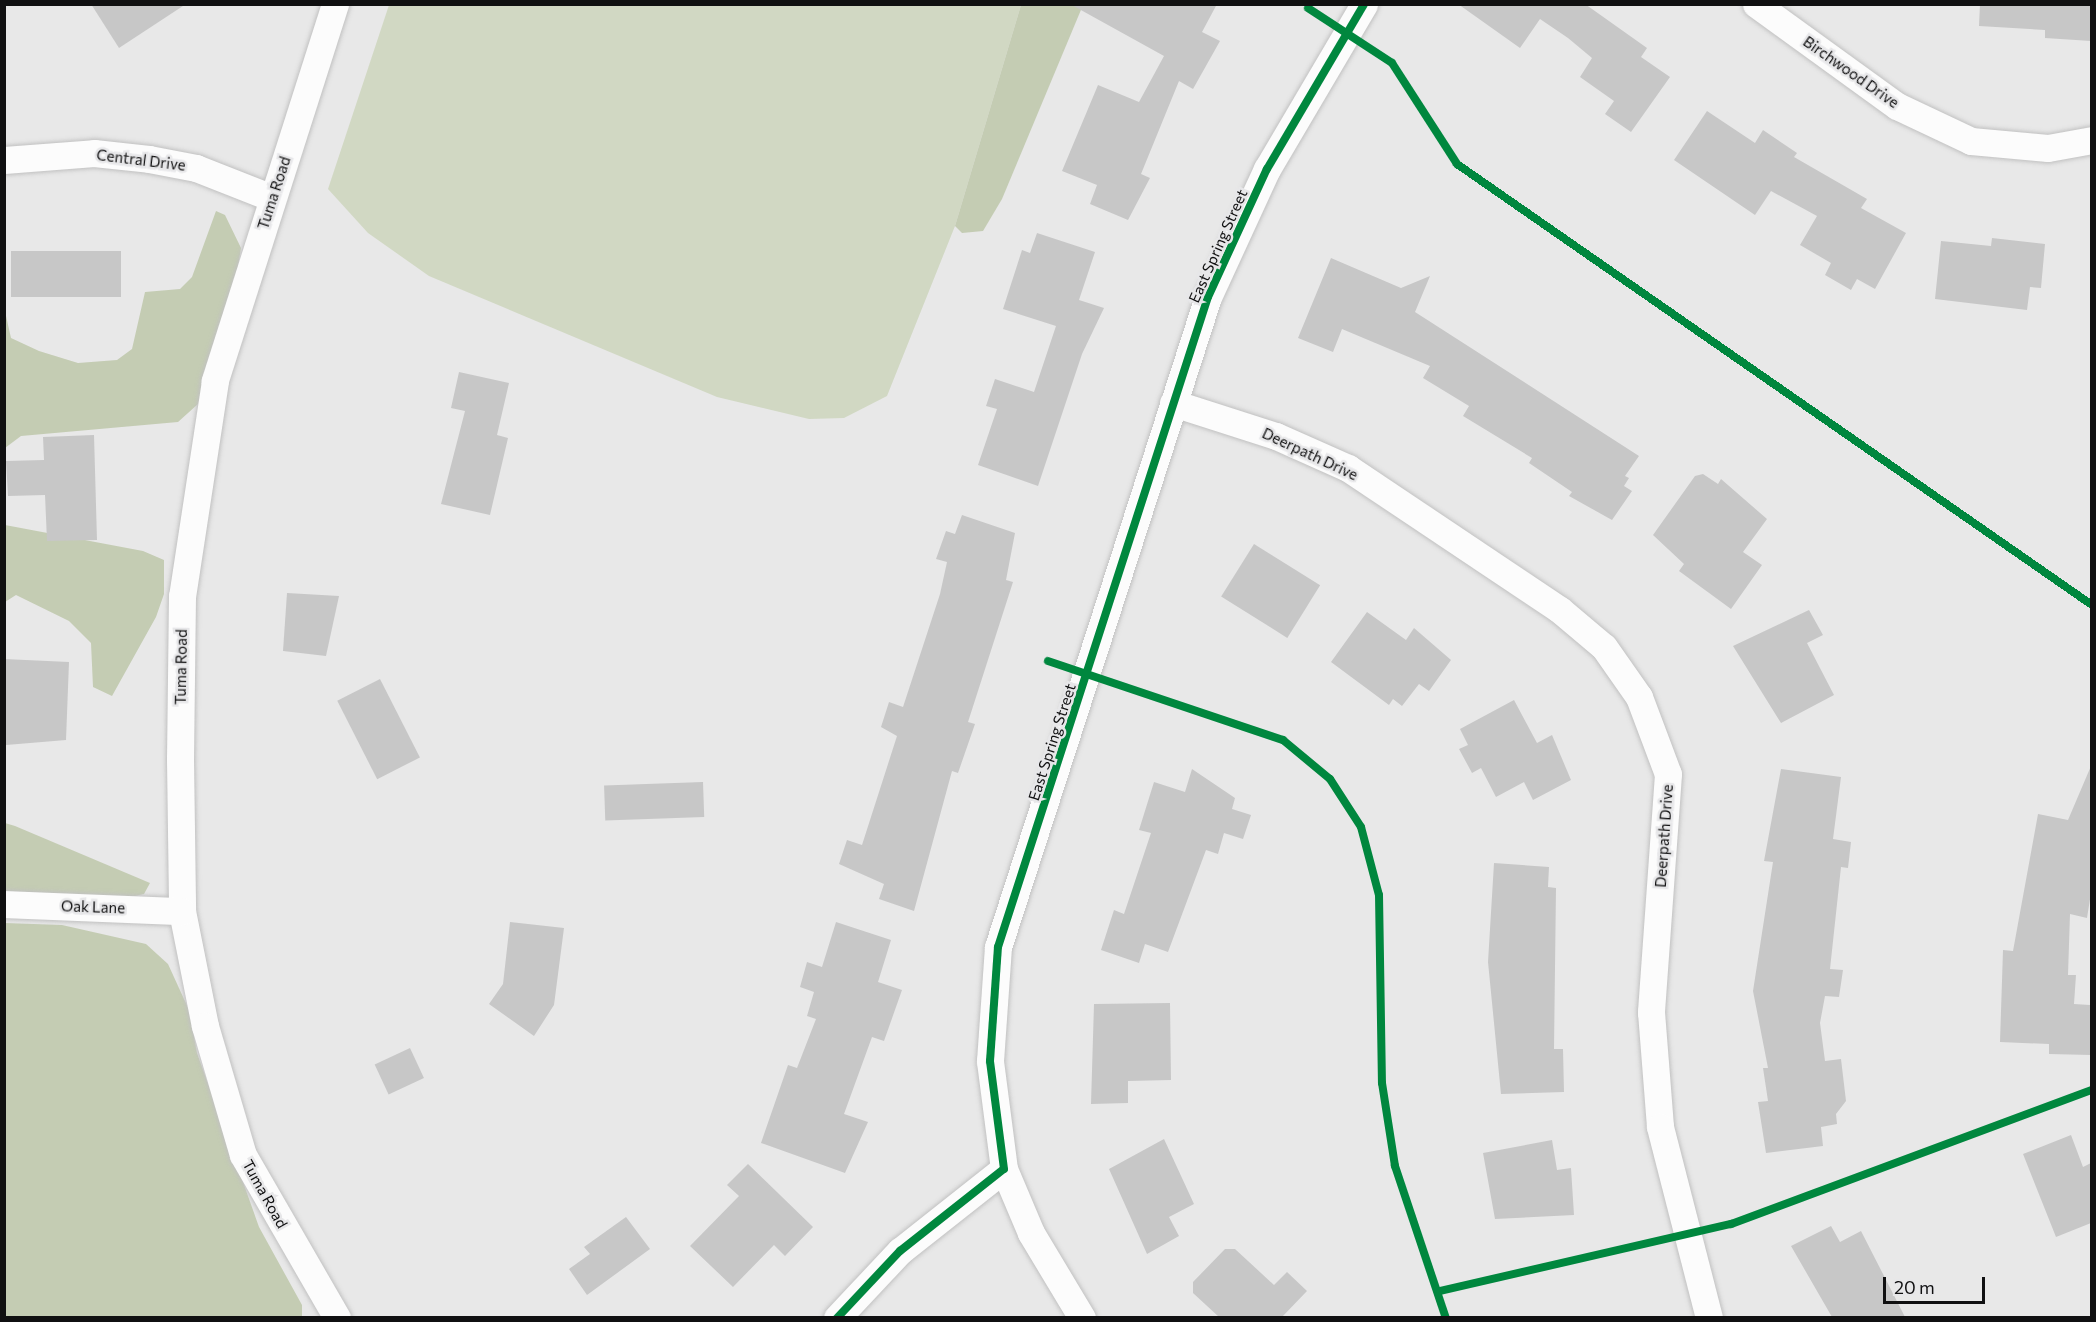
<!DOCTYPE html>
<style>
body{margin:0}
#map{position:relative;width:2096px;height:1322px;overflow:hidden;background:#e8e8e8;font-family:Commissioner,sans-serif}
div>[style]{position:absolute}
.green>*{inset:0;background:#d1d8c3}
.forest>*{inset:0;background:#c4ccb3}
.building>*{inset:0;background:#c7c7c7;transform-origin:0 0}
.roads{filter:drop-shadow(0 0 2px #c1c1c1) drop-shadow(0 0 2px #c1c1c1)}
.minor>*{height:27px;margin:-13.5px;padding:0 13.5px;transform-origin:13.5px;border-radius:13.5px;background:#fcfcfc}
.cycleway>*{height:8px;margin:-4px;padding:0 4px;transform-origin:4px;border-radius:4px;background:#00873e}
span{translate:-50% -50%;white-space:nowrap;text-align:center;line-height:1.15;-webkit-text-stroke:5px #e7e7e9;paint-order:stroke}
.street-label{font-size:15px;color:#101011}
.frame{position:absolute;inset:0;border:6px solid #101011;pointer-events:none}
.scale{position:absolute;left:1883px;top:1277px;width:102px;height:27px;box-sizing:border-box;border:3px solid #101011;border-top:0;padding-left:8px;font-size:18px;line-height:21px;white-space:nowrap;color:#101011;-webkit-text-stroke:4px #e7e7e9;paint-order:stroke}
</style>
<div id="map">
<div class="green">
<div style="clip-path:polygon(389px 5px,1021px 5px,955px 226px,887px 396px,844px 418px,809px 419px,717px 397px,429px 276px,368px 233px,328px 189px)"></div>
</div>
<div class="forest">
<div style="clip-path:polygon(1021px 5px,1083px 5px,1002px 199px,983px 231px,962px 233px,955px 226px)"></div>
<div style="clip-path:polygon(216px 211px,225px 215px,241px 248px,234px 292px,198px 404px,178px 422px,21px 436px,5px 448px,4px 307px,11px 338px,39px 351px,78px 363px,117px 360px,132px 349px,145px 292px,180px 289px,192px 277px)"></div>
<div style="clip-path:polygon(5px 525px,143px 551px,164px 560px,164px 594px,156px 617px,112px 696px,93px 687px,91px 643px,69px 621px,16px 595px,5px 602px)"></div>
<div style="clip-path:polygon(5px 823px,15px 826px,150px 883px,144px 894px,126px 898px,5px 893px)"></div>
<div style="clip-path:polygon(5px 923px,62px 925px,146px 944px,168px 964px,189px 1010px,197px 1053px,259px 1227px,302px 1305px,302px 1317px,5px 1318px)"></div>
</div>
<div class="building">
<div style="clip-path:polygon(91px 4px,186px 4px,119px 48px)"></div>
<div style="clip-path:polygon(1070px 4px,1217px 4px,1202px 32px,1220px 41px,1193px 89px,1179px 81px,1141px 174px,1150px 178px,1128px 220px,1090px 204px,1097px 185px,1062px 171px,1098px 85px,1139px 102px,1164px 56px)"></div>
<div style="clip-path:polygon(1458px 4px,1585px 4px,1647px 48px,1641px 57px,1670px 77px,1631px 132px,1605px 114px,1614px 101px,1580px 77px,1592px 58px,1568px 38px,1540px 19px,1520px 48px)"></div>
<div style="clip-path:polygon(1980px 4px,2091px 4px,2091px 41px,2045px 38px,2045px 30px,1979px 26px)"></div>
<div style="clip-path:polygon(1707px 111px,1755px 143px,1763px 130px,1797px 153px,1794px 157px,1867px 199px,1861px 208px,1906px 233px,1875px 289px,1857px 279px,1851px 290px,1825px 275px,1831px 263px,1800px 245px,1817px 216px,1771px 191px,1755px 215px,1674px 160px)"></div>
<div style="clip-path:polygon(1037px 233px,1095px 252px,1079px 300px,1104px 308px,1082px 354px,1038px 486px,978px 465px,997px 409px,986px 406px,995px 379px,1034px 392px,1056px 326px,1003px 309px,1022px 250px,1030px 253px)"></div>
<div style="clip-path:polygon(1992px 238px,2045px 244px,2041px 288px,2030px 287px,2027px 310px,1935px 299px,1941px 241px,1991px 246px)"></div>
<div style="left:121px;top:251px;width:46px;height:110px;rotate:90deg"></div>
<div style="clip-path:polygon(1331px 258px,1401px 288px,1430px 276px,1415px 312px,1639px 456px,1625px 476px,1629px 478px,1624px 486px,1632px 491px,1612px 520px,1569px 496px,1572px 492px,1529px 463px,1532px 458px,1463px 416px,1469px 406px,1423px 378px,1430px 366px,1342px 329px,1333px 352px,1298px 338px)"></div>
<div style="clip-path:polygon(459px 372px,509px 383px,497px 435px,508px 438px,490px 515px,441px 504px,465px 411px,451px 408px)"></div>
<div style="clip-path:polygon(94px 435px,97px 540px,47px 541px,45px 495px,8px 496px,6px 461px,44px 460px,43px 437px)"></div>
<div style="clip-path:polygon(1703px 474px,1718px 484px,1721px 479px,1767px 519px,1743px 552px,1762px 565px,1731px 609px,1679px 571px,1684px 564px,1653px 535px,1695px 476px)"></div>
<div style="clip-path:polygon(962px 515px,1015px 533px,1006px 580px,1013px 582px,968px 722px,975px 724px,958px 773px,952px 771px,914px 911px,879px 899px,884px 884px,839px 864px,847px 840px,862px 845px,897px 736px,881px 727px,889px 702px,903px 707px,940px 594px,947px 562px,936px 559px,946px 531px,955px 534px)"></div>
<div style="left:1254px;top:544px;width:78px;height:62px;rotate:32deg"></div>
<div style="clip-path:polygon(287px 593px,339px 596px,326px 656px,283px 651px)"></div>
<div style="clip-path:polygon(1809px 610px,1823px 635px,1807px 643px,1834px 695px,1781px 723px,1733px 646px)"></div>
<div style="clip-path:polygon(1367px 612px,1406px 640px,1414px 628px,1451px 660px,1429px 691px,1419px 684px,1402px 706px,1393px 699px,1389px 705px,1331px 662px)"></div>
<div style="clip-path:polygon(4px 659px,69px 662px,66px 740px,6px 745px)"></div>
<div style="left:380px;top:679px;width:88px;height:48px;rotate:63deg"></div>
<div style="clip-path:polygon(1514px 700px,1537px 743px,1552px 735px,1571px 780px,1533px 800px,1524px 782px,1496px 797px,1481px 768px,1472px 773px,1459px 749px,1468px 745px,1460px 729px)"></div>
<div style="clip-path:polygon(2091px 766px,2091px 893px,2087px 918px,2070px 914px,2068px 975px,2076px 975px,2074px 1004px,2090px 1005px,2091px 1055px,2049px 1054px,2049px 1044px,2000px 1042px,2003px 950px,2013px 951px,2038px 814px,2068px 820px)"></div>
<div style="clip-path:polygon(1192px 769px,1235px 798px,1232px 809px,1251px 815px,1243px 839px,1224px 833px,1218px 854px,1206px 850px,1168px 952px,1145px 944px,1139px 963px,1101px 950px,1114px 910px,1124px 914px,1151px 833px,1139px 830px,1154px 782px,1185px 792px)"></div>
<div style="clip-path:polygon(1781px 769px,1841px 777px,1833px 839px,1851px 842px,1848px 868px,1841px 867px,1830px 969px,1843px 970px,1839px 997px,1825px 996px,1820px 1023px,1825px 1061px,1841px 1059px,1846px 1101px,1836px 1114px,1837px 1124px,1821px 1127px,1823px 1146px,1766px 1153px,1758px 1102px,1768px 1101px,1763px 1068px,1768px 1068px,1753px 991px,1773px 862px,1764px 861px)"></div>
<div style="left:703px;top:782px;width:35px;height:99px;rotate:88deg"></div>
<div style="clip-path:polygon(1494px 863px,1549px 867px,1548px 887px,1556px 888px,1554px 1049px,1563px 1049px,1564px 1092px,1501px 1094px,1488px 962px)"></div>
<div style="clip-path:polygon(510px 922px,564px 928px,554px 1005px,534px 1036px,489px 1004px,503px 984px)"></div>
<div style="clip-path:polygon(836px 922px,891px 940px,878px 982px,902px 990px,884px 1041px,872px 1037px,844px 1114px,868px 1122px,845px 1173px,761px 1143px,788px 1065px,797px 1068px,816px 1019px,807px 1016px,814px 992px,800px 987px,807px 962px,822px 967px)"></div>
<div style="clip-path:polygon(1170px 1003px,1171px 1080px,1128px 1081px,1128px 1103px,1091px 1104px,1094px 1004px)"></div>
<div style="left:410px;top:1048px;width:33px;height:39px;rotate:65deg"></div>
<div style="clip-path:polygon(2071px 1135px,2083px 1167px,2091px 1163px,2091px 1223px,2056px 1237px,2023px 1154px)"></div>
<div style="clip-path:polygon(1164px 1139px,1194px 1204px,1169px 1217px,1179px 1236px,1147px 1254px,1109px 1169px)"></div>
<div style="clip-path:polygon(1552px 1140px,1557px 1170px,1571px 1168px,1574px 1215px,1495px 1219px,1483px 1153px)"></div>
<div style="clip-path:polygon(748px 1164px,813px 1227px,785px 1256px,774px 1245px,733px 1287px,690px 1246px,739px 1196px,727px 1185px)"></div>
<div style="clip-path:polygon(626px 1217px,650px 1249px,587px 1295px,569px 1269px,590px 1254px,584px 1247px)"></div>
<div style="clip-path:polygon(1831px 1226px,1840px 1242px,1861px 1231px,1905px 1317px,1832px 1317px,1791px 1246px)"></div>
<div style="clip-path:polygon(1225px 1249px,1235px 1249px,1274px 1285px,1287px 1272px,1307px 1291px,1282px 1317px,1219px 1317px,1193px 1293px,1193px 1282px)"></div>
</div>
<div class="roads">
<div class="minor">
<div style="left:335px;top:4px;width:396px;rotate:107.7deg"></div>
<div style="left:215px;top:381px;width:218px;rotate:98.7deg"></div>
<div style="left:182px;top:596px;width:163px;rotate:90.7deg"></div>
<div style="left:180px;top:759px;width:152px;rotate:89.2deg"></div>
<div style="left:182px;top:911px;width:117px;rotate:78.7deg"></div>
<div style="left:205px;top:1026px;width:134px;rotate:73.6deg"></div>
<div style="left:243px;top:1155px;width:188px;rotate:60deg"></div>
<div style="left:1756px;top:4px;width:174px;rotate:35.9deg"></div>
<div style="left:1897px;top:106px;width:82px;rotate:25.3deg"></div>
<div style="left:1971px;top:141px;width:77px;rotate:5.2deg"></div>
<div style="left:2048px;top:148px;width:45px;rotate:-10.3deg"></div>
<div style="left:4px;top:160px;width:90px;rotate:-4.4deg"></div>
<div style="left:94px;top:153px;width:55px;rotate:6.2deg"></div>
<div style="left:149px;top:159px;width:48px;rotate:10.8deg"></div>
<div style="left:196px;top:168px;width:82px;rotate:21.5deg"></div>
<div style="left:1173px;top:403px;width:108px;rotate:17.8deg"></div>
<div style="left:1276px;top:436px;width:79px;rotate:24deg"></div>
<div style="left:1348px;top:468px;width:255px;rotate:33.8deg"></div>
<div style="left:1560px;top:610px;width:57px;rotate:40.1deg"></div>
<div style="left:1604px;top:647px;width:61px;rotate:55deg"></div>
<div style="left:1639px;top:697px;width:82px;rotate:69.4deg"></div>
<div style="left:1668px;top:774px;width:239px;rotate:94.1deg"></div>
<div style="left:1651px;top:1012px;width:115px;rotate:85.5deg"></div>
<div style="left:1660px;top:1127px;width:197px;rotate:75.6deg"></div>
<div style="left:4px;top:904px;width:178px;rotate:2.3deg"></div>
<div style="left:1004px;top:1169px;width:69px;rotate:67.1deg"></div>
<div style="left:1031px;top:1233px;width:99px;rotate:59deg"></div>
<div style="left:837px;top:1318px;width:92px;rotate:-46.8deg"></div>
<div style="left:900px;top:1251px;width:132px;rotate:-38.3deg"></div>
<div style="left:1004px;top:1169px;width:109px;rotate:-97.4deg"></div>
<div style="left:990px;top:1061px;width:114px;rotate:-86deg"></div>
<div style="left:998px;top:947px;width:683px;rotate:-72.1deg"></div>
<div style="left:1208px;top:297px;width:141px;rotate:-65.3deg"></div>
<div style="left:1267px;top:169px;width:191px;rotate:-59.5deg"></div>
</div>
</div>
<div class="cycleway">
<div style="left:1308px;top:8px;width:100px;rotate:33.2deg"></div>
<div style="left:1392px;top:63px;width:120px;rotate:57.2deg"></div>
<div style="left:1457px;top:164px;width:773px;rotate:34.78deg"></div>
<div style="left:1048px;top:661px;width:248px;rotate:18.6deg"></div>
<div style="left:1283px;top:740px;width:61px;rotate:39.7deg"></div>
<div style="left:1330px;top:779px;width:57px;rotate:57.1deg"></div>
<div style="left:1361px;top:827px;width:70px;rotate:75.2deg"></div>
<div style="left:1379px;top:895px;width:188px;rotate:89.1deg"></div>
<div style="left:1382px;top:1083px;width:84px;rotate:81.1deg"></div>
<div style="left:1395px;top:1166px;width:160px;rotate:71.5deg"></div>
<div style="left:1440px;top:1291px;width:299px;rotate:-13deg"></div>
<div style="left:1731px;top:1224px;width:385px;rotate:-20.4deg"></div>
<div style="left:837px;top:1318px;width:92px;rotate:-46.8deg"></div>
<div style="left:900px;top:1251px;width:132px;rotate:-38.3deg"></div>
<div style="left:1004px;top:1169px;width:109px;rotate:-97.4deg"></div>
<div style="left:990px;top:1061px;width:114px;rotate:-86deg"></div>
<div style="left:998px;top:947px;width:683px;rotate:-72.1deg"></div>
<div style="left:1208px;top:297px;width:141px;rotate:-65.3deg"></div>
<div style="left:1267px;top:169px;width:191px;rotate:-59.5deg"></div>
</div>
<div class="street-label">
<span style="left:1851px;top:72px;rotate:35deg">Birchwood Drive</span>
<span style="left:141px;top:160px;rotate:7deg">Central Drive</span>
<span style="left:274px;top:193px;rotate:-72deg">Tuma Road</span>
<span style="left:1218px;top:246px;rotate:-66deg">East Spring Street</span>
<span style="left:1310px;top:454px;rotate:25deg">Deerpath Drive</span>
<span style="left:181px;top:667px;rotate:-89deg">Tuma Road</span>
<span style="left:1052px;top:742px;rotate:-72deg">East Spring Street</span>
<span style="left:1664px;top:836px;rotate:-86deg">Deerpath Drive</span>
<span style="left:93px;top:907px;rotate:2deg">Oak Lane</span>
<span style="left:265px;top:1194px;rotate:61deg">Tuma Road</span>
</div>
<div class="frame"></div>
<div class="scale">20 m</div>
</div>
